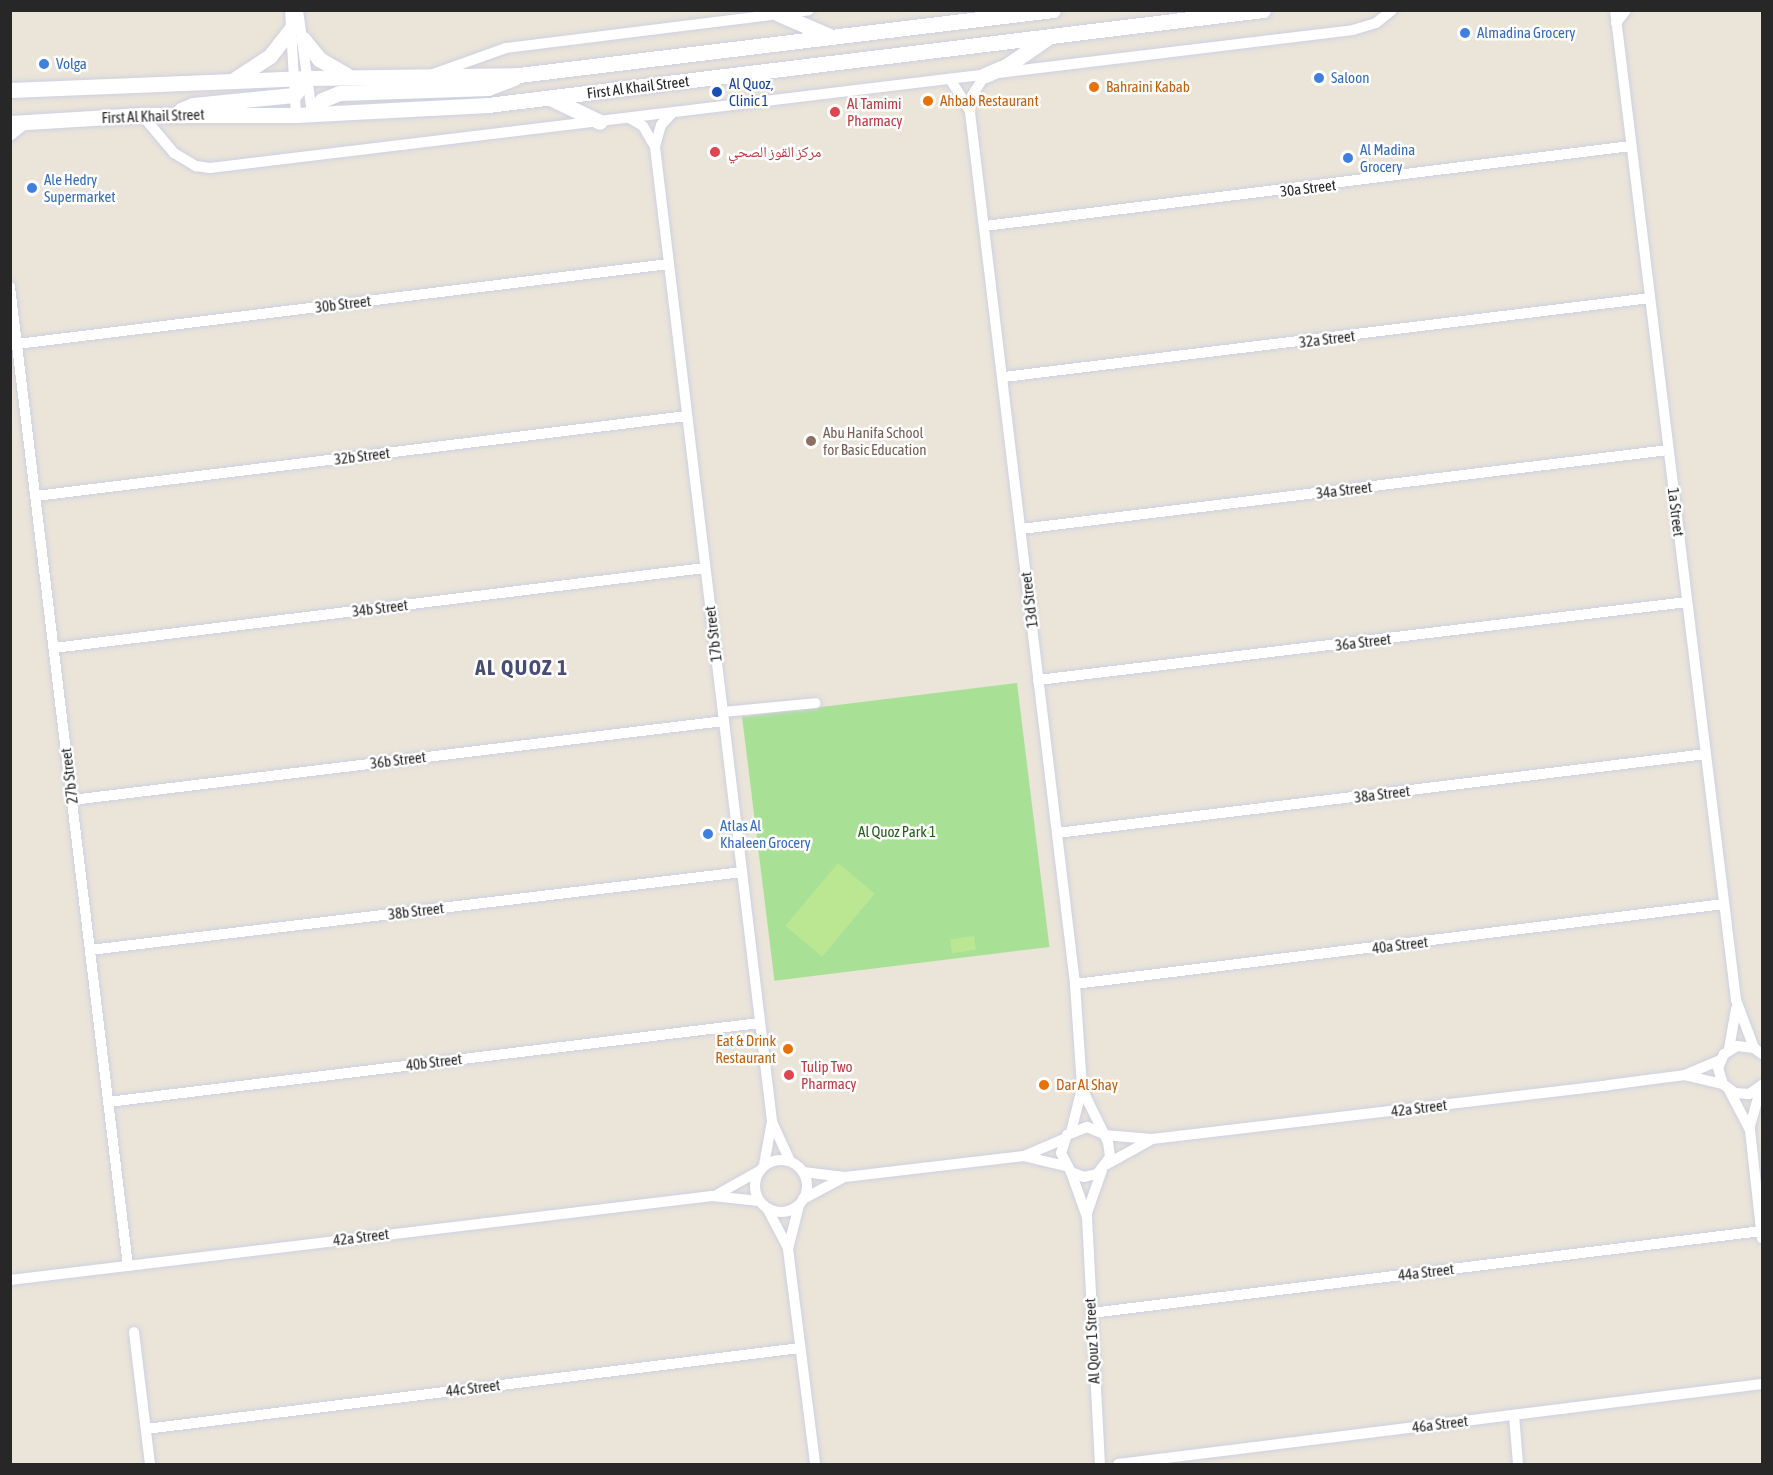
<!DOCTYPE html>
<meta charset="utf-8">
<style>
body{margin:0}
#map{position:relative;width:1773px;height:1475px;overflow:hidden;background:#eae4d9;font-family:"Asap Condensed","Noto Naskh Arabic",sans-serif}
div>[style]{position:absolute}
.green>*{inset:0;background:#a8e096;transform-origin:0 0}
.pitch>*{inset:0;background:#bbe792;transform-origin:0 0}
.roads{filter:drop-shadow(0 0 2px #ced0e0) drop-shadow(0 0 2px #ced0e0)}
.minor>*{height:10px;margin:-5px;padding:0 5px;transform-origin:5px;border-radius:5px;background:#fff}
.minor>.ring{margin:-5px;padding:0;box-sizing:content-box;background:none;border:10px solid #fff;border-radius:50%}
.secondary>*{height:15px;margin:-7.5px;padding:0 7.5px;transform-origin:7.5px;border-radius:7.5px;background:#fff}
.dots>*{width:16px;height:16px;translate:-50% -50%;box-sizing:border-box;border:3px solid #fff;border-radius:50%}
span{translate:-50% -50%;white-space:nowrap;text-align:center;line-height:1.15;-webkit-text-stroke:5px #fff;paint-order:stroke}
.shop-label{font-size:15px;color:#366cbe}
.left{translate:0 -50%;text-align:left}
.transit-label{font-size:15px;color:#164399}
.street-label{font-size:15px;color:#272727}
.food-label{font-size:15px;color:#c56008}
.right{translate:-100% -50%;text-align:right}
.health-label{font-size:15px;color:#be3a42}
.education-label{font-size:15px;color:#785e54}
.park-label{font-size:15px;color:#23611b}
.district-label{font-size:21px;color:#494d76;font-weight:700;letter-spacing:1.5px}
.frame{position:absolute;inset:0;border:12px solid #272727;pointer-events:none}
</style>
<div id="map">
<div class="green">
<div style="left:1017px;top:683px;width:266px;height:277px;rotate:83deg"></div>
</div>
<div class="pitch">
<div style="left:838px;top:863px;width:48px;height:82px;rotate:40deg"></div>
<div style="left:974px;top:936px;width:14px;height:24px;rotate:82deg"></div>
</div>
<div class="roads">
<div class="minor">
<div style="left:290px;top:10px;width:105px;rotate:86.7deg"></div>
<div style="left:298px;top:10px;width:104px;rotate:82.3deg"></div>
<div style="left:1615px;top:10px;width:997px;rotate:83.03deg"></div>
<div style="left:1736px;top:1000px;width:51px;rotate:69.4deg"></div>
<div style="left:1616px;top:23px;width:16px;rotate:-52deg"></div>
<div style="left:433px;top:74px;width:77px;rotate:-19.6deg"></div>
<div style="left:506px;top:48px;width:305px;rotate:-7.1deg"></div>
<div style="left:985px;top:75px;width:25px;rotate:122deg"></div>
<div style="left:972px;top:96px;width:16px;rotate:97deg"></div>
<div style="left:970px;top:112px;width:878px;rotate:83.13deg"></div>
<div style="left:1075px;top:984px;width:104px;rotate:86.1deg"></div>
<div style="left:1082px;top:1088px;width:45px;rotate:104deg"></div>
<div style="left:950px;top:79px;width:36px;rotate:58deg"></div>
<div style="left:142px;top:115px;width:50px;rotate:49.9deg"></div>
<div style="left:174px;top:153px;width:26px;rotate:31deg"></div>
<div style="left:196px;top:166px;width:14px;rotate:8deg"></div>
<div style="left:210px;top:168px;width:1151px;rotate:-6.88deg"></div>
<div style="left:1353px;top:30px;width:24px;rotate:-17deg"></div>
<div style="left:1376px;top:23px;width:21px;rotate:-39deg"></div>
<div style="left:629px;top:118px;width:16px;rotate:30deg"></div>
<div style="left:643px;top:126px;width:24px;rotate:60deg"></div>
<div style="left:655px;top:147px;width:981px;rotate:83.15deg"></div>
<div style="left:772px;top:1121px;width:45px;rotate:100.3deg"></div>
<div style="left:10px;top:136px;width:21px;rotate:-39deg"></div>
<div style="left:655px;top:146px;width:22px;rotate:-74deg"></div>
<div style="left:661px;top:125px;width:16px;rotate:-47deg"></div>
<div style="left:985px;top:226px;width:651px;rotate:-7.06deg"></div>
<div style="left:10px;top:287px;width:986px;rotate:83.13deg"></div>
<div style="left:17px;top:344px;width:657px;rotate:-7deg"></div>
<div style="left:1004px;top:377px;width:651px;rotate:-6.97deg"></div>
<div style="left:36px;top:496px;width:656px;rotate:-7.01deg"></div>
<div style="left:1021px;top:529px;width:652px;rotate:-6.96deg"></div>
<div style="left:54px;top:648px;width:656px;rotate:-7.01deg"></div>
<div style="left:1038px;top:680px;width:654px;rotate:-6.85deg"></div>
<div style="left:723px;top:712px;width:93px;rotate:-5.5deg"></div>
<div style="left:72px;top:800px;width:657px;rotate:-6.91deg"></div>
<div style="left:1057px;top:833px;width:654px;rotate:-6.94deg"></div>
<div style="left:90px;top:950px;width:657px;rotate:-6.82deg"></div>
<div style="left:1075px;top:984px;width:654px;rotate:-7.03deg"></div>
<div style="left:1729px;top:1049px;width:41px;rotate:-80.1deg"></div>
<div style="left:1762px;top:1054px;width:10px;rotate:-143deg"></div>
<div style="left:1754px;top:1048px;width:17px;rotate:-173deg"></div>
<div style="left:1737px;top:1046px;width:15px;rotate:148deg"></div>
<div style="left:1724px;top:1054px;width:15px;rotate:113deg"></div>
<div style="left:1718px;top:1068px;width:17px;rotate:73deg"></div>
<div style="left:1723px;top:1084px;width:15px;rotate:37deg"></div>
<div style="left:1735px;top:1093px;width:14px;rotate:4deg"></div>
<div style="left:1749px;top:1094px;width:16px;rotate:-35deg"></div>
<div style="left:1688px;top:1076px;width:36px;rotate:13deg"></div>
<div style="left:1729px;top:1090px;width:45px;rotate:62.3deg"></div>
<div style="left:1750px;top:1130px;width:109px;rotate:83.7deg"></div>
<div style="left:1083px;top:1091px;width:57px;rotate:63.9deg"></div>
<div style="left:1108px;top:1142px;width:15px;rotate:82deg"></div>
<div style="left:1110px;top:1157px;width:21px;rotate:127deg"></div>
<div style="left:1097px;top:1174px;width:13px;rotate:167deg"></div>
<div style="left:1084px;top:1177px;width:14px;rotate:-159deg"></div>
<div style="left:1071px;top:1172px;width:21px;rotate:-118deg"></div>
<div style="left:1061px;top:1153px;width:19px;rotate:-72deg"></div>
<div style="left:1067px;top:1135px;width:22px;rotate:-22deg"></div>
<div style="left:1087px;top:1127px;width:16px;rotate:22deg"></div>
<div style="left:108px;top:1102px;width:657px;rotate:-6.91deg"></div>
<div style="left:773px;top:1124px;width:41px;rotate:65.3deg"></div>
<div style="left:1750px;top:1126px;width:41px;rotate:-74.2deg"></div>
<div style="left:1104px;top:1135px;width:48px;rotate:4.8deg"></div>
<div style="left:1152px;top:1139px;width:460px;rotate:-6.7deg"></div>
<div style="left:1609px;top:1085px;width:77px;rotate:-7.5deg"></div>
<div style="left:1685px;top:1075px;width:38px;rotate:-23deg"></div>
<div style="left:1027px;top:1157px;width:39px;rotate:13deg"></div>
<div class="ring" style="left:755px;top:1160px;width:42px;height:42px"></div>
<div style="left:1107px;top:1164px;width:48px;rotate:-28.7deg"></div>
<div style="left:803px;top:1172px;width:42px;rotate:6.8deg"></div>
<div style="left:845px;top:1177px;width:180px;rotate:-6.7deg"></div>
<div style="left:1024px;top:1156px;width:43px;rotate:-23deg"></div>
<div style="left:1071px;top:1172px;width:48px;rotate:70.4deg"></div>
<div style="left:1087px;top:1217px;width:247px;rotate:87deg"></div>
<div style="left:718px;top:1194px;width:47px;rotate:-29.3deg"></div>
<div style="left:803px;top:1199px;width:43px;rotate:-27.8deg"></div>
<div style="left:799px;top:1205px;width:45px;rotate:104deg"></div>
<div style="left:788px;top:1249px;width:217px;rotate:82.8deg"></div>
<div style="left:767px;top:1208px;width:43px;rotate:62.2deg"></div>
<div style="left:1087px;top:1213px;width:46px;rotate:-70.8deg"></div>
<div style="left:10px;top:1280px;width:707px;rotate:-6.82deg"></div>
<div style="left:712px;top:1196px;width:47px;rotate:6.1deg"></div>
<div style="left:1091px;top:1313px;width:676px;rotate:-6.97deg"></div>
<div style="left:134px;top:1332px;width:133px;rotate:83.1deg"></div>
<div style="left:1514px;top:1415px;width:49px;rotate:85.3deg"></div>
<div style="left:146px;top:1429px;width:659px;rotate:-7.06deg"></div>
<div style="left:1118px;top:1464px;width:649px;rotate:-7.08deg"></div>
</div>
<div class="secondary">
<div style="left:779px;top:14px;width:58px;rotate:23.5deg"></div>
<div style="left:303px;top:39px;width:26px;rotate:51deg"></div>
<div style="left:319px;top:59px;width:32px;rotate:30deg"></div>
<div style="left:985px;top:75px;width:25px;rotate:-23deg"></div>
<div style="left:1008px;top:65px;width:47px;rotate:-34.7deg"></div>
<div style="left:235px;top:79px;width:42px;rotate:-33.3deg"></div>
<div style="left:270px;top:56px;width:33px;rotate:-52deg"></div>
<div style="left:10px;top:90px;width:298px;rotate:-2.3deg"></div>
<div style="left:308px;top:78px;width:211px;rotate:-0.8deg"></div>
<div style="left:519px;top:75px;width:538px;rotate:-6.94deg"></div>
<div style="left:550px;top:98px;width:55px;rotate:25.6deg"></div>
<div style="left:181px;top:110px;width:13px;rotate:-23deg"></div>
<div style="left:193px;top:105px;width:101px;rotate:-5.7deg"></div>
<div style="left:294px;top:95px;width:22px;rotate:-51deg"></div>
<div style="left:312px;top:113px;width:16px;rotate:-52deg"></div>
<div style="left:322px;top:100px;width:18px;rotate:-22deg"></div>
<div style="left:339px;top:93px;width:149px;rotate:-1.9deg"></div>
<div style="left:488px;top:88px;width:28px;rotate:-21deg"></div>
<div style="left:10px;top:123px;width:132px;rotate:-3.5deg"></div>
<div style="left:142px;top:115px;width:154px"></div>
<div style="left:296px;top:115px;width:192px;rotate:-3deg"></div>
<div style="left:488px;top:105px;width:781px;rotate:-6.99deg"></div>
</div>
</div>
<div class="dots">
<div style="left:1465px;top:33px;background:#3f7fe0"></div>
<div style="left:44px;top:64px;background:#3f7fe0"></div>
<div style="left:1319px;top:78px;background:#3f7fe0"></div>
<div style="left:1094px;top:87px;background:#e8710a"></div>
<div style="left:717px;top:92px;background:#1a4fb4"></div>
<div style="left:928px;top:101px;background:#e8710a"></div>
<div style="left:835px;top:112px;background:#e0444e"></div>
<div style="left:715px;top:152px;background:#e0444e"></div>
<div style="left:1348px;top:158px;background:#3f7fe0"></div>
<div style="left:32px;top:188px;background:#3f7fe0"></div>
<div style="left:811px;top:441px;background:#8d6e63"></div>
<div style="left:708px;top:834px;background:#3f7fe0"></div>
<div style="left:788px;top:1049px;background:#e8710a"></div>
<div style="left:789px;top:1075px;background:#e0444e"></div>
<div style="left:1044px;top:1085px;background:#e8710a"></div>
</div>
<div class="shop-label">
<span class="left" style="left:1477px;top:33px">Almadina Grocery</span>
<span class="left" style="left:56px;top:64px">Volga</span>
<span class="left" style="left:1331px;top:78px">Saloon</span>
<span class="left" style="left:1360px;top:158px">Al Madina<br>Grocery</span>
<span class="left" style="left:44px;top:188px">Ale Hedry<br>Supermarket</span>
<span class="left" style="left:720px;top:834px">Atlas Al<br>Khaleen Grocery</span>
</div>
<div class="transit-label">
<span class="left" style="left:729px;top:92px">Al Quoz,<br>Clinic 1</span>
</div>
<div class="street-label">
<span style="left:638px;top:87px;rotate:-7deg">First Al Khail Street</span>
<span style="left:153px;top:116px;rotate:-2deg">First Al Khail Street</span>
<span style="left:1308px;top:188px;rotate:-7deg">30a Street</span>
<span style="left:343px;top:304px;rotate:-7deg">30b Street</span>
<span style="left:1327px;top:339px;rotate:-7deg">32a Street</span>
<span style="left:362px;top:456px;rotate:-7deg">32b Street</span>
<span style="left:1344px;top:490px;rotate:-7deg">34a Street</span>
<span style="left:1676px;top:512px;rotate:83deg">1a Street</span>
<span style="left:1029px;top:600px;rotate:-97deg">13d Street</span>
<span style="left:380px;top:608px;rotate:-7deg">34b Street</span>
<span style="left:713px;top:634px;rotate:-97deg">17b Street</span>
<span style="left:1363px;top:642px;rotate:-7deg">36a Street</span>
<span style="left:398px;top:760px;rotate:-7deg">36b Street</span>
<span style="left:69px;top:776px;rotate:-97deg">27b Street</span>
<span style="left:1382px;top:794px;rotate:-7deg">38a Street</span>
<span style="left:416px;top:911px;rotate:-7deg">38b Street</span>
<span style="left:1400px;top:945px;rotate:-7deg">40a Street</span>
<span style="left:434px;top:1062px;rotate:-7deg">40b Street</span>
<span style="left:1419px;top:1108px;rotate:-7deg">42a Street</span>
<span style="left:361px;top:1237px;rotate:-7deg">42a Street</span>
<span style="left:1426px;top:1272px;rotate:-7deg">44a Street</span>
<span style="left:1092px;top:1341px;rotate:-93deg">Al Qouz 1 Street</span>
<span style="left:473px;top:1388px;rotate:-7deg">44c Street</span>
<span style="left:1440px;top:1424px;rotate:-7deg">46a Street</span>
</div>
<div class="food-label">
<span class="left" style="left:1106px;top:87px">Bahraini Kabab</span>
<span class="left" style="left:940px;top:101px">Ahbab Restaurant</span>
<span class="right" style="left:776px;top:1049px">Eat &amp; Drink<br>Restaurant</span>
<span class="left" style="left:1056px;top:1085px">Dar Al Shay</span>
</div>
<div class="health-label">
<span class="left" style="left:847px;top:112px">Al Tamimi<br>Pharmacy</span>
<span class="left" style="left:728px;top:152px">مركز القوز الصحي</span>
<span class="left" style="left:801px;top:1075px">Tulip Two<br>Pharmacy</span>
</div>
<div class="education-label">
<span class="left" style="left:823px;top:441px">Abu Hanifa School<br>for Basic Education</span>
</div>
<div class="park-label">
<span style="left:897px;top:832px">Al Quoz Park 1</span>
</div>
<div class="district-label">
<span style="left:522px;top:667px">AL QUOZ 1</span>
</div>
<div class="frame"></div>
</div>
